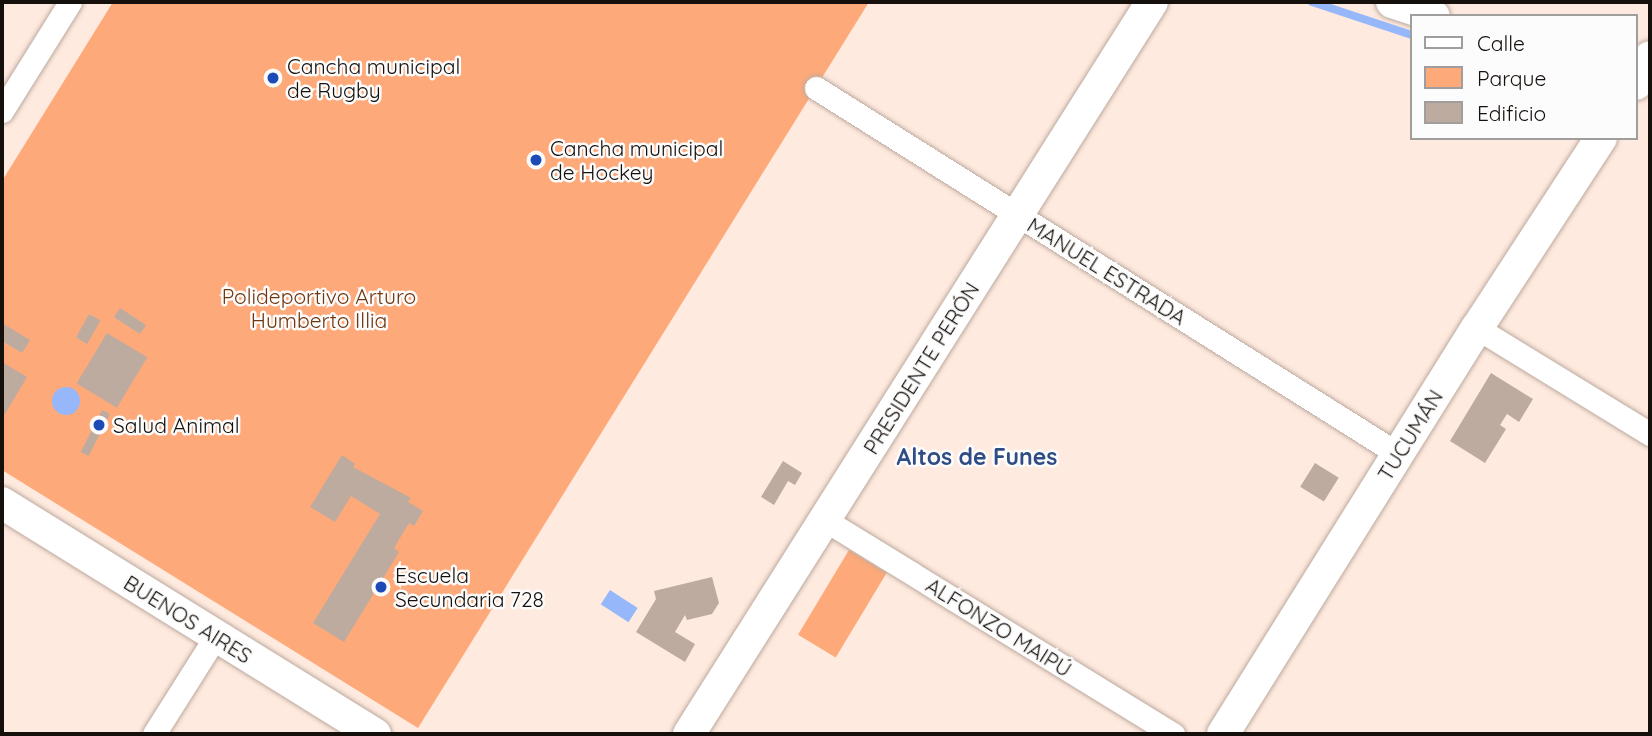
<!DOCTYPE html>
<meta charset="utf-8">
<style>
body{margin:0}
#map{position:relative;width:1652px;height:736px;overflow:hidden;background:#ffeadf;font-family:Quicksand,sans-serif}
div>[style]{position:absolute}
.green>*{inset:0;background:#fda979;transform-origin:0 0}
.water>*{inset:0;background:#96b8fb;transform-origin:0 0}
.round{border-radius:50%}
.stream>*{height:8px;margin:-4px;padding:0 4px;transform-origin:4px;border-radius:4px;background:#96b8fb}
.building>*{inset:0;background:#beaba0;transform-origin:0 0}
.roads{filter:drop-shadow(0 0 2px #bca99e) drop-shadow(0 0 2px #bca99e)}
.street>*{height:23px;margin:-11.5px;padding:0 11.5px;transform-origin:11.5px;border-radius:11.5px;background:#fff}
.secondary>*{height:32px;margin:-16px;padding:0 16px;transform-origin:16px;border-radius:16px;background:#fff}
.dots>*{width:19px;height:19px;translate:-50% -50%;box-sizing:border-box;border:4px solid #fcfcfc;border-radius:50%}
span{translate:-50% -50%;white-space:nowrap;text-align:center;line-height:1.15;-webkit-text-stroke:5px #fcfcfc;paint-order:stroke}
.poi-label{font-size:21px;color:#16100c}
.left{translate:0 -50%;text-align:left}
.street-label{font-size:21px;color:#16100c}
.park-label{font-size:21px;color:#703710}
.neighbourhood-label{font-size:23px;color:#304c84;font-weight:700}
.frame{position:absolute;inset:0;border:4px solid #16100c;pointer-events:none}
.legend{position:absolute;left:1410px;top:14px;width:228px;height:126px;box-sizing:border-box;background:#fcfcfc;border:2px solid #a09e9c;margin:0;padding:9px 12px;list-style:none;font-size:21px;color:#16100c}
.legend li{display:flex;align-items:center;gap:14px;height:35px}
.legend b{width:35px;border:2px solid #a09e9c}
</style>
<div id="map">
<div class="green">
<div style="clip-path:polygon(113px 2px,869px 2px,418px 728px,2px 470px,2px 181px)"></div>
<div style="left:849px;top:550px;width:44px;height:99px;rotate:31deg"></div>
</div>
<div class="water">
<div class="round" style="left:52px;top:387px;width:28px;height:28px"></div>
<div style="left:610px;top:590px;width:33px;height:17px;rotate:33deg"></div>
</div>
<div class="stream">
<div style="left:1312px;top:2px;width:105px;rotate:18.3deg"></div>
</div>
<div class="building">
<div style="left:120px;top:308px;width:31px;height:11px;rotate:33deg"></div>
<div style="left:89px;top:314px;width:13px;height:27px;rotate:29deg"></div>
<div style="clip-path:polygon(2px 323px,30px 340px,22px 353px,2px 341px)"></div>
<div style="left:107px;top:333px;width:47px;height:59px;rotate:31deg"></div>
<div style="clip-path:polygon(2px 362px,27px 377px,2px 419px)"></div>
<div style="clip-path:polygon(1491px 373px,1533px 399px,1519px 422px,1507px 414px,1500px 425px,1506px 429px,1485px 463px,1450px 441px)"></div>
<div style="left:102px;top:410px;width:9px;height:47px;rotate:27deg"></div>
<div style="clip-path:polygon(342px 455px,355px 464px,353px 467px,411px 498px,408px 502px,423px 511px,414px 526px,409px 523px,394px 548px,399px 552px,344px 642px,313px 623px,380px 514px,351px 496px,335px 522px,310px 507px)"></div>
<div style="clip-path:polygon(783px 461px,802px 473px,795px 485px,788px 481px,774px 505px,761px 497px)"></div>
<div style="left:1315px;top:463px;width:28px;height:28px;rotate:32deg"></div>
<div style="clip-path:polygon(712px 577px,719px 603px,712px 614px,687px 620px,685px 615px,675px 632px,695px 644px,685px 662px,636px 632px,656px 599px,654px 591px)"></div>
</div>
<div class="roads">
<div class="street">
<div style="left:816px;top:88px;width:688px;rotate:32.16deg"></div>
<div style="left:2px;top:111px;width:128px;rotate:-58deg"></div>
<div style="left:1477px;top:328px;width:203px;rotate:31.5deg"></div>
<div style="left:825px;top:520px;width:409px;rotate:31.6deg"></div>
<div style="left:154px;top:734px;width:116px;rotate:-57.7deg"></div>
</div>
<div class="secondary">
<div style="left:1392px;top:2px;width:44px;rotate:18.4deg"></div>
<div style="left:1636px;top:84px;width:30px;rotate:-63deg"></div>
<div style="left:2px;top:503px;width:439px;rotate:31.8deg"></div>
<div style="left:689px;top:734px;width:866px;rotate:-57.69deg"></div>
<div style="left:1223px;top:734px;width:479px;rotate:-58deg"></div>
<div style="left:1477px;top:328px;width:227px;rotate:-56.9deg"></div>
</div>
</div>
<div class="dots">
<div style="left:273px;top:78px;background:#1c4bb8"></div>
<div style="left:536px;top:160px;background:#1c4bb8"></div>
<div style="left:99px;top:425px;background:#1c4bb8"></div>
<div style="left:381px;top:587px;background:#1c4bb8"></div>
</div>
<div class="poi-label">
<span class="left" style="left:287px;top:78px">Cancha municipal<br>de Rugby</span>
<span class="left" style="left:550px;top:160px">Cancha municipal<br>de Hockey</span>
<span class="left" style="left:113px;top:425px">Salud Animal</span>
<span class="left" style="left:395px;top:587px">Escuela<br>Secundaria 728</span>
</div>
<div class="street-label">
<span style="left:1107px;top:271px;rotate:32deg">MANUEL ESTRADA</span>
<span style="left:921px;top:368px;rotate:-58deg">PRESIDENTE PERÓN</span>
<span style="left:1410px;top:435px;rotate:-58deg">TUCUMÁN</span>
<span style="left:188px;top:619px;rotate:32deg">BUENOS AIRES</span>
<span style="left:999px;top:627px;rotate:32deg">ALFONZO MAIPÚ</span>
</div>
<div class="park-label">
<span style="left:319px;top:308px">Polideportivo Arturo<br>Humberto Illia</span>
</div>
<div class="neighbourhood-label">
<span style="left:977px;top:457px">Altos de Funes</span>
</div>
<div class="frame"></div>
<ul class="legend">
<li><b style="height:9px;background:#fff"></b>Calle</li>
<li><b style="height:19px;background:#fda979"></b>Parque</li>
<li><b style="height:19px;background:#beaba0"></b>Edificio</li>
</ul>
</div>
